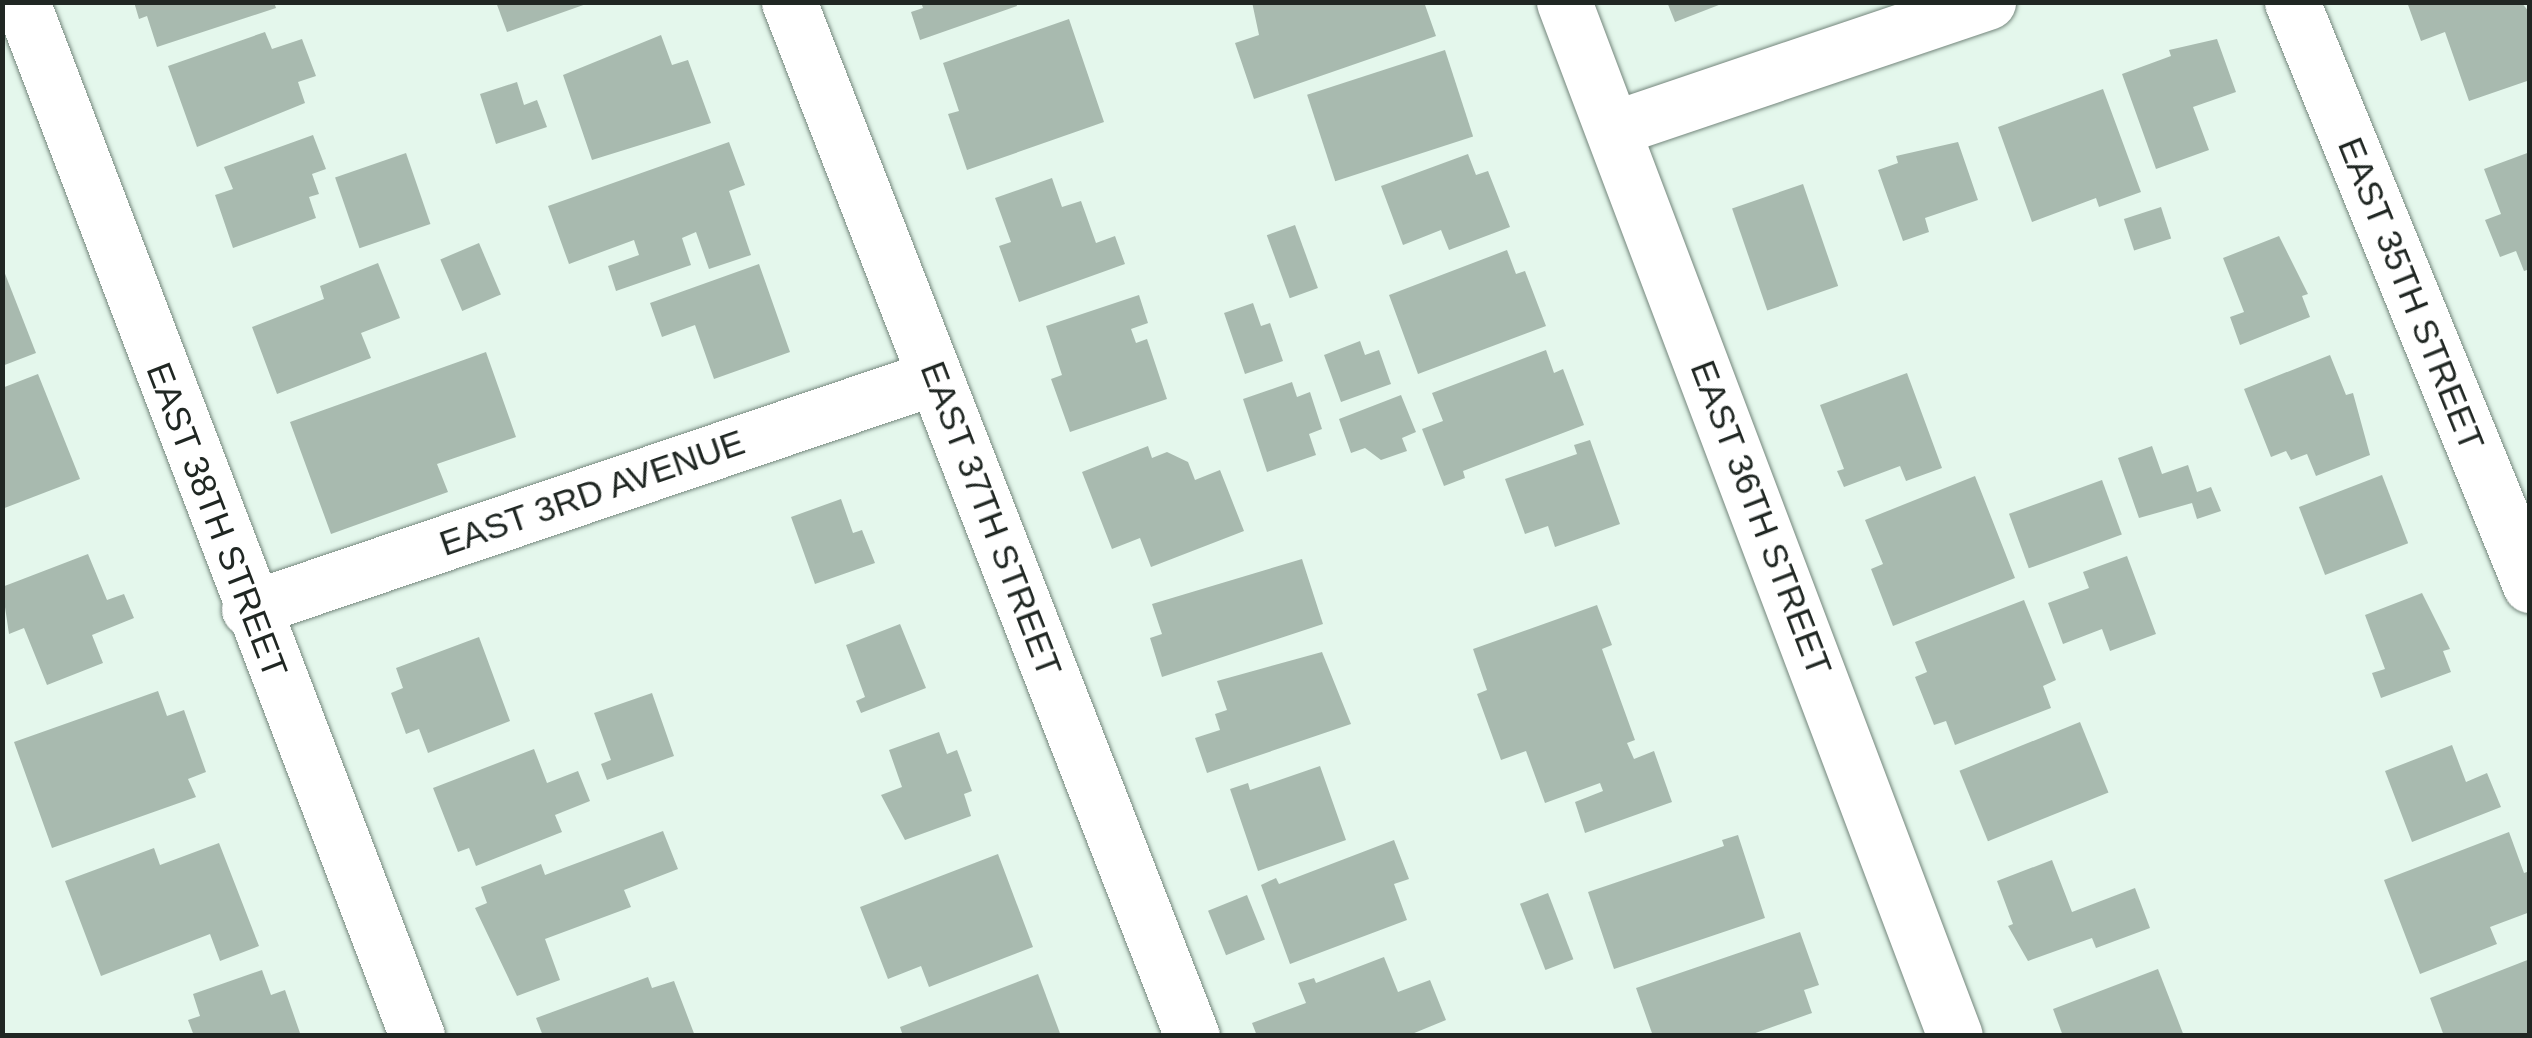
<!DOCTYPE html>
<style>
body{margin:0}
#map{position:relative;width:2532px;height:1038px;overflow:hidden;background:#e4f7ec;font-family:Helvetica,sans-serif}
div>[style]{position:absolute}
.building>*{inset:0;background:#a8baaf;transform-origin:0 0}
.roads{filter:drop-shadow(0 0 2px #74867c) drop-shadow(0 0 2px #74867c)}
.minor>*{height:55px;margin:-27.5px;padding:0 27.5px;transform-origin:27.5px;border-radius:27.5px;background:#fff}
span{translate:-50% -50%;white-space:nowrap;text-align:center;line-height:1.15;-webkit-text-stroke:8px #fff;paint-order:stroke}
.street-label{font-size:35px;color:#202723}
.frame{position:absolute;inset:0;border:5px solid #202723;pointer-events:none}
</style>
<div id="map">
<div class="building">
<div style="clip-path:polygon(134px 2px,274px 2px,276px 8px,157px 47px,147px 16px,139px 19px)"></div>
<div style="clip-path:polygon(496px 2px,589px 2px,589px 3px,507px 32px)"></div>
<div style="clip-path:polygon(921px 2px,1016px 2px,1017px 6px,920px 40px,911px 12px,923px 8px)"></div>
<div style="clip-path:polygon(1252px 2px,1424px 2px,1436px 36px,1254px 99px,1235px 43px,1259px 35px)"></div>
<div style="clip-path:polygon(1667px 2px,1724px 2px,1724px 3px,1675px 22px)"></div>
<div style="clip-path:polygon(2407px 2px,2521px 2px,2530px 13px,2530px 80px,2469px 101px,2445px 32px,2421px 41px)"></div>
<div style="clip-path:polygon(1069px 19px,1104px 122px,967px 170px,948px 114px,959px 111px,943px 63px)"></div>
<div style="clip-path:polygon(265px 32px,272px 49px,302px 39px,316px 76px,298px 82px,305px 103px,197px 147px,168px 66px)"></div>
<div style="clip-path:polygon(661px 35px,672px 65px,688px 60px,711px 123px,592px 160px,563px 75px)"></div>
<div style="clip-path:polygon(2217px 39px,2236px 92px,2193px 107px,2209px 150px,2156px 169px,2122px 74px,2171px 56px,2169px 50px)"></div>
<div style="left:1445px;top:50px;width:91px;height:145px;rotate:72deg"></div>
<div style="clip-path:polygon(517px 82px,524px 105px,537px 100px,547px 127px,496px 144px,480px 94px)"></div>
<div style="clip-path:polygon(2103px 89px,2141px 192px,2099px 207px,2096px 198px,2032px 222px,1998px 127px)"></div>
<div style="clip-path:polygon(313px 135px,326px 169px,312px 174px,319px 194px,309px 197px,316px 218px,233px 248px,215px 195px,233px 189px,224px 167px)"></div>
<div style="clip-path:polygon(729px 142px,745px 185px,729px 191px,751px 255px,709px 269px,696px 232px,682px 238px,691px 265px,616px 291px,608px 266px,639px 255px,634px 240px,569px 264px,548px 206px)"></div>
<div style="clip-path:polygon(1958px 142px,1978px 200px,1925px 218px,1929px 232px,1903px 241px,1878px 170px,1898px 163px,1896px 156px)"></div>
<div style="clip-path:polygon(2530px 152px,2530px 269px,2524px 271px,2516px 251px,2500px 257px,2485px 220px,2501px 214px,2484px 169px)"></div>
<div style="left:406px;top:153px;width:75px;height:75px;rotate:71deg"></div>
<div style="clip-path:polygon(1468px 154px,1476px 175px,1488px 171px,1510px 227px,1449px 250px,1441px 230px,1403px 245px,1381px 186px)"></div>
<div style="clip-path:polygon(1052px 178px,1062px 207px,1081px 201px,1096px 243px,1115px 236px,1125px 264px,1019px 302px,999px 246px,1011px 242px,995px 198px)"></div>
<div style="left:1803px;top:184px;width:108px;height:75px;rotate:71deg"></div>
<div style="left:2161px;top:207px;width:33px;height:39px;rotate:72deg"></div>
<div style="left:1295px;top:225px;width:67px;height:30px;rotate:70deg"></div>
<div style="clip-path:polygon(2279px 236px,2308px 294px,2302px 296px,2310px 317px,2240px 345px,2230px 317px,2244px 312px,2223px 258px)"></div>
<div style="left:479px;top:243px;width:56px;height:42px;rotate:67deg"></div>
<div style="clip-path:polygon(1507px 250px,1516px 274px,1525px 271px,1546px 326px,1418px 374px,1389px 295px)"></div>
<div style="clip-path:polygon(378px 263px,400px 318px,361px 333px,371px 358px,277px 394px,252px 327px,324px 299px,320px 286px)"></div>
<div style="clip-path:polygon(759px 264px,790px 352px,714px 379px,695px 325px,662px 337px,650px 303px)"></div>
<div style="clip-path:polygon(2px 266px,36px 353px,2px 366px)"></div>
<div style="clip-path:polygon(1139px 295px,1148px 323px,1131px 329px,1136px 343px,1147px 339px,1167px 399px,1070px 432px,1051px 379px,1062px 375px,1046px 326px)"></div>
<div style="clip-path:polygon(1253px 303px,1261px 326px,1270px 323px,1283px 361px,1245px 374px,1224px 313px)"></div>
<div style="clip-path:polygon(1360px 341px,1365px 355px,1379px 350px,1391px 384px,1341px 402px,1324px 355px)"></div>
<div style="clip-path:polygon(1546px 350px,1554px 373px,1563px 369px,1584px 425px,1463px 471px,1465px 478px,1444px 486px,1422px 429px,1443px 421px,1432px 393px)"></div>
<div style="clip-path:polygon(486px 352px,516px 437px,437px 464px,448px 492px,331px 534px,290px 422px)"></div>
<div style="clip-path:polygon(2330px 355px,2346px 395px,2353px 393px,2370px 455px,2316px 476px,2307px 454px,2291px 460px,2286px 451px,2271px 457px,2244px 389px)"></div>
<div style="clip-path:polygon(1907px 373px,1942px 468px,1906px 481px,1900px 466px,1844px 487px,1837px 471px,1844px 469px,1820px 405px)"></div>
<div style="clip-path:polygon(38px 374px,80px 479px,2px 509px,2px 388px)"></div>
<div style="clip-path:polygon(1292px 382px,1297px 397px,1310px 392px,1322px 429px,1309px 434px,1316px 455px,1267px 472px,1243px 399px)"></div>
<div style="clip-path:polygon(1401px 395px,1416px 432px,1402px 438px,1407px 451px,1381px 460px,1365px 448px,1351px 453px,1339px 419px)"></div>
<div style="clip-path:polygon(1590px 440px,1620px 524px,1555px 547px,1548px 526px,1525px 534px,1505px 479px,1577px 454px,1574px 445px)"></div>
<div style="clip-path:polygon(1148px 446px,1152px 458px,1167px 452px,1188px 462px,1195px 480px,1220px 470px,1244px 531px,1151px 567px,1140px 538px,1112px 549px,1082px 472px)"></div>
<div style="clip-path:polygon(2152px 446px,2162px 474px,2188px 465px,2197px 492px,2211px 487px,2221px 511px,2197px 519px,2192px 503px,2139px 518px,2118px 458px)"></div>
<div style="left:2382px;top:475px;width:73px;height:89px;rotate:69deg"></div>
<div style="clip-path:polygon(1975px 476px,2015px 578px,1893px 626px,1871px 569px,1883px 564px,1865px 520px)"></div>
<div style="left:2102px;top:480px;width:58px;height:99px;rotate:70deg"></div>
<div style="clip-path:polygon(841px 499px,853px 533px,862px 530px,875px 563px,815px 584px,791px 517px)"></div>
<div style="clip-path:polygon(88px 554px,107px 600px,124px 594px,134px 618px,92px 635px,103px 663px,47px 685px,24px 628px,9px 634px,2px 587px)"></div>
<div style="clip-path:polygon(2127px 556px,2156px 634px,2110px 651px,2102px 629px,2063px 644px,2048px 603px,2089px 588px,2083px 572px)"></div>
<div style="clip-path:polygon(1302px 559px,1323px 624px,1162px 677px,1150px 638px,1162px 634px,1152px 604px)"></div>
<div style="clip-path:polygon(2422px 593px,2450px 649px,2443px 651px,2451px 672px,2381px 698px,2372px 673px,2385px 669px,2365px 615px)"></div>
<div style="clip-path:polygon(2024px 600px,2056px 680px,2043px 686px,2051px 708px,1955px 745px,1946px 721px,1934px 725px,1915px 677px,1927px 672px,1915px 642px)"></div>
<div style="clip-path:polygon(1597px 605px,1612px 645px,1602px 649px,1635px 740px,1627px 743px,1634px 759px,1654px 751px,1672px 802px,1585px 833px,1575px 802px,1603px 791px,1600px 783px,1545px 803px,1526px 751px,1501px 760px,1477px 694px,1487px 690px,1473px 649px)"></div>
<div style="clip-path:polygon(900px 624px,926px 688px,861px 713px,856px 701px,865px 697px,846px 645px)"></div>
<div style="clip-path:polygon(479px 637px,510px 721px,428px 753px,419px 729px,406px 734px,391px 693px,403px 688px,396px 668px)"></div>
<div style="clip-path:polygon(1322px 652px,1351px 724px,1207px 773px,1195px 738px,1220px 730px,1215px 714px,1227px 710px,1217px 681px)"></div>
<div style="clip-path:polygon(158px 691px,167px 716px,184px 710px,206px 772px,188px 779px,196px 797px,52px 848px,14px 742px)"></div>
<div style="clip-path:polygon(652px 693px,674px 756px,607px 780px,601px 764px,611px 760px,594px 713px)"></div>
<div style="left:2080px;top:722px;width:76px;height:130px;rotate:68deg"></div>
<div style="clip-path:polygon(939px 732px,947px 754px,957px 750px,972px 791px,964px 794px,971px 816px,905px 840px,881px 795px,902px 787px,889px 750px)"></div>
<div style="clip-path:polygon(2452px 745px,2466px 782px,2487px 773px,2501px 807px,2412px 842px,2385px 771px)"></div>
<div style="clip-path:polygon(534px 749px,547px 783px,578px 771px,590px 801px,555px 815px,562px 832px,476px 866px,469px 848px,458px 852px,433px 788px)"></div>
<div style="clip-path:polygon(1320px 766px,1346px 840px,1258px 871px,1230px 789px,1248px 783px,1250px 790px)"></div>
<div style="clip-path:polygon(663px 831px,678px 869px,624px 890px,631px 907px,545px 939px,560px 980px,517px 996px,475px 908px,487px 903px,481px 887px,541px 864px,545px 875px)"></div>
<div style="clip-path:polygon(2509px 832px,2524px 873px,2530px 871px,2530px 912px,2490px 927px,2497px 944px,2420px 974px,2384px 880px)"></div>
<div style="clip-path:polygon(1738px 835px,1765px 918px,1614px 969px,1588px 892px,1724px 846px,1722px 840px)"></div>
<div style="clip-path:polygon(1394px 840px,1409px 879px,1394px 884px,1407px 920px,1290px 964px,1261px 885px,1276px 878px,1279px 884px)"></div>
<div style="clip-path:polygon(219px 843px,259px 946px,220px 961px,210px 934px,101px 976px,65px 881px,154px 848px,160px 865px)"></div>
<div style="clip-path:polygon(998px 854px,1033px 947px,929px 987px,921px 966px,888px 979px,860px 907px)"></div>
<div style="clip-path:polygon(2052px 860px,2072px 912px,2135px 888px,2150px 928px,2096px 948px,2092px 938px,2028px 961px,2008px 926px,2013px 924px,1997px 881px)"></div>
<div style="left:1548px;top:893px;width:71px;height:30px;rotate:69deg"></div>
<div style="left:1247px;top:895px;width:48px;height:42px;rotate:68deg"></div>
<div style="clip-path:polygon(1800px 932px,1819px 985px,1804px 990px,1812px 1013px,1747px 1036px,1653px 1036px,1636px 988px)"></div>
<div style="clip-path:polygon(1384px 957px,1398px 992px,1430px 980px,1446px 1020px,1407px 1036px,1257px 1036px,1252px 1023px,1306px 1003px,1298px 983px,1314px 978px,1316px 983px)"></div>
<div style="clip-path:polygon(2530px 959px,2530px 1036px,2444px 1036px,2430px 998px)"></div>
<div style="clip-path:polygon(2158px 969px,2184px 1036px,2063px 1036px,2053px 1009px)"></div>
<div style="clip-path:polygon(262px 970px,271px 995px,285px 990px,300px 1033px,194px 1036px,188px 1020px,200px 1016px,193px 994px)"></div>
<div style="clip-path:polygon(1038px 974px,1061px 1036px,903px 1036px,900px 1027px)"></div>
<div style="clip-path:polygon(648px 977px,652px 988px,674px 981px,695px 1036px,543px 1036px,536px 1018px)"></div>
</div>
<div class="roads">
<div class="minor">
<div style="left:22px;top:2px;width:1107px;rotate:69.09deg"></div>
<div style="left:789px;top:2px;width:1110px;rotate:68.71deg"></div>
<div style="left:1564px;top:2px;width:1105px;rotate:69.29deg"></div>
<div style="left:2292px;top:2px;width:630px;rotate:67.79deg"></div>
<div style="left:1615px;top:128px;width:394px;rotate:-18.7deg"></div>
<div style="left:249px;top:609px;width:724px;rotate:-18.69deg"></div>
</div>
</div>
<div class="street-label">
<span style="left:2411px;top:294px;rotate:68deg">EAST 35TH STREET</span>
<span style="left:592px;top:493px;rotate:-19deg">EAST 3RD AVENUE</span>
<span style="left:1761px;top:518px;rotate:69deg">EAST 36TH STREET</span>
<span style="left:991px;top:519px;rotate:69deg">EAST 37TH STREET</span>
<span style="left:217px;top:520px;rotate:69deg">EAST 38TH STREET</span>
</div>
<div class="frame"></div>
</div>
